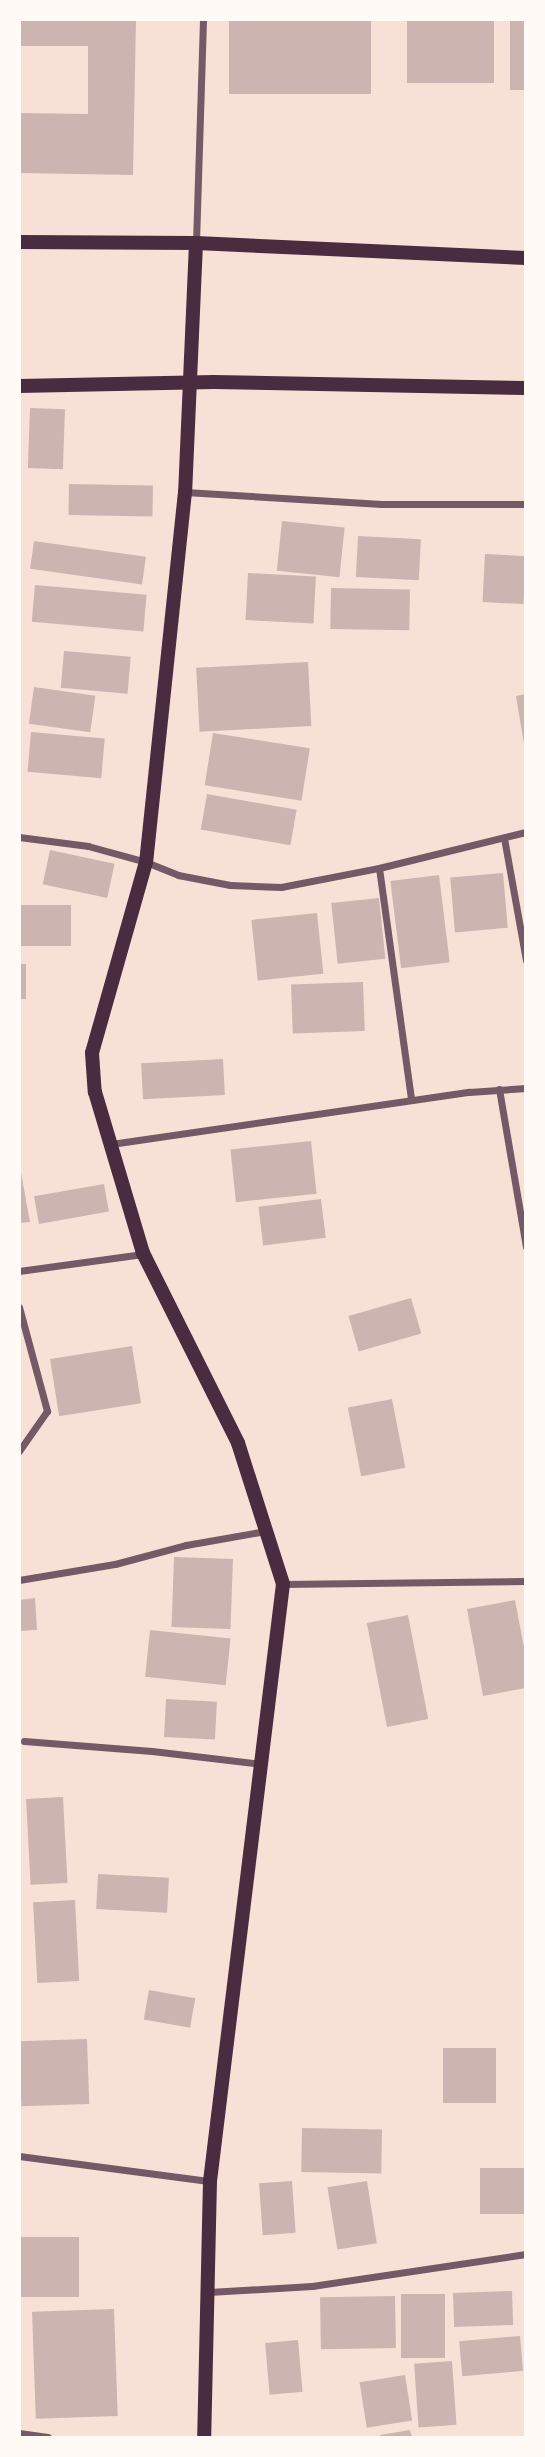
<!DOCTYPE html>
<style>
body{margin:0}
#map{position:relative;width:545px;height:2457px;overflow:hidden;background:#f7e1d7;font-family:Merriweather,serif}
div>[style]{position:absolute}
.building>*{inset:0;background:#ccb4b1;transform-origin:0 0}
.minor>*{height:7px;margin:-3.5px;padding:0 3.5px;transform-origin:3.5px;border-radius:3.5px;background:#755966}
.secondary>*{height:14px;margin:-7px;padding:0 7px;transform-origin:7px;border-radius:7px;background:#4a2c40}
span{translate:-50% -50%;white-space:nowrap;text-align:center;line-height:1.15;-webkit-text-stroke:5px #fffaf5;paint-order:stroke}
.frame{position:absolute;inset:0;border:21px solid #fffaf5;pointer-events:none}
</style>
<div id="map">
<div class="building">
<div style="clip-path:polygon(19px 19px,136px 19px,133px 175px,19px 173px,19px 113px,88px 114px,88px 46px,19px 46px)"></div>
<div style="left:229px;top:19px;width:142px;height:75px"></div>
<div style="left:407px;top:19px;width:87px;height:64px"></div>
<div style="left:510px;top:19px;width:16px;height:71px"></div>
<div style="left:30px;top:408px;width:35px;height:60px;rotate:2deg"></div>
<div style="left:69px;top:484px;width:84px;height:31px;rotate:1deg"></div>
<div style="left:282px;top:521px;width:63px;height:50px;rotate:6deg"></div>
<div style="left:358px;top:536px;width:63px;height:41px;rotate:3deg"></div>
<div style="left:34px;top:541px;width:113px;height:28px;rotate:8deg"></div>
<div style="left:485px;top:554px;width:41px;height:48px;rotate:3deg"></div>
<div style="left:248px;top:573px;width:68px;height:47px;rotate:3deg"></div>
<div style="left:35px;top:585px;width:112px;height:37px;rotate:5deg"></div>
<div style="left:331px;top:588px;width:79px;height:41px;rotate:1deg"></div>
<div style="left:64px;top:651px;width:67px;height:37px;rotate:5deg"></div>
<div style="left:308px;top:662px;width:64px;height:112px;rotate:87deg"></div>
<div style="left:34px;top:687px;width:62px;height:37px;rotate:8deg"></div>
<div style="clip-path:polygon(526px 694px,526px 744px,524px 744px,516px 696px)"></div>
<div style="left:31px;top:732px;width:74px;height:40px;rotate:5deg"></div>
<div style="left:213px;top:733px;width:98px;height:53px;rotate:9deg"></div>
<div style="left:207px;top:794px;width:91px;height:36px;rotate:10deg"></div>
<div style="left:50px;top:850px;width:66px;height:35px;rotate:12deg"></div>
<div style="left:503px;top:873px;width:55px;height:53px;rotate:85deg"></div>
<div style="left:439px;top:875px;width:88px;height:49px;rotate:83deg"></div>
<div style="left:379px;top:898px;width:61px;height:48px;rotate:84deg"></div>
<div style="left:19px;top:905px;width:52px;height:41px"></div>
<div style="left:317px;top:913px;width:61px;height:66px;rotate:84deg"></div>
<div style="left:19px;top:964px;width:7px;height:35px"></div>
<div style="left:363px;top:982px;width:49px;height:72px;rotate:88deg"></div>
<div style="left:223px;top:1059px;width:36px;height:82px;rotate:87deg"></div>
<div style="left:311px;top:1141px;width:53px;height:81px;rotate:84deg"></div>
<div style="clip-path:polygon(19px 1162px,30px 1222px,19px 1223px)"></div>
<div style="left:104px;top:1184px;width:28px;height:71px;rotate:80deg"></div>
<div style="left:321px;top:1199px;width:39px;height:63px;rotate:83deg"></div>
<div style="left:411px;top:1298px;width:37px;height:65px;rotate:74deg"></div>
<div style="left:132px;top:1346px;width:58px;height:83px;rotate:81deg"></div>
<div style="left:392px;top:1399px;width:70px;height:45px;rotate:79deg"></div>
<div style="left:174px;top:1557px;width:59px;height:70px;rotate:2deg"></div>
<div style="clip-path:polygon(35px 1598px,37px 1630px,19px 1631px,19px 1600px)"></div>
<div style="clip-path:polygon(515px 1600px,526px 1658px,526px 1688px,483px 1696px,467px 1609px)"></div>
<div style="left:408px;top:1615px;width:106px;height:42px;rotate:79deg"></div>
<div style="left:150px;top:1630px;width:81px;height:47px;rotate:6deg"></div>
<div style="left:166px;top:1699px;width:51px;height:38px;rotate:3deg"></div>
<div style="left:63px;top:1797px;width:86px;height:37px;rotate:87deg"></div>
<div style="left:98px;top:1874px;width:71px;height:35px;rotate:3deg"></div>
<div style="left:75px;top:1900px;width:81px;height:42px;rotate:87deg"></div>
<div style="left:149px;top:1990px;width:47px;height:30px;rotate:10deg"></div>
<div style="left:87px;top:2039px;width:65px;height:68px;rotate:88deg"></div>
<div style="left:443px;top:2048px;width:53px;height:55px"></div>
<div style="left:302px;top:2128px;width:80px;height:44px;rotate:1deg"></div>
<div style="left:526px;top:2168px;width:46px;height:46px;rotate:90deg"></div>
<div style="left:292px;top:2181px;width:52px;height:33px;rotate:86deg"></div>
<div style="left:367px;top:2181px;width:63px;height:40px;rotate:81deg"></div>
<div style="left:19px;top:2237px;width:60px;height:60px"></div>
<div style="left:512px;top:2291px;width:34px;height:59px;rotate:88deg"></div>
<div style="left:401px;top:2294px;width:44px;height:64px"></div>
<div style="left:395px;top:2296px;width:52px;height:75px;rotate:89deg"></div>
<div style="left:114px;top:2309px;width:107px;height:82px;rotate:88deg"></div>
<div style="left:520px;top:2336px;width:35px;height:61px;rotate:85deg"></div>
<div style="left:298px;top:2340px;width:52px;height:33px;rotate:85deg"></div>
<div style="left:452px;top:2361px;width:64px;height:38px;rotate:86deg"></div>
<div style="left:405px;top:2375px;width:46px;height:46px;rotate:81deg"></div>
<div style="clip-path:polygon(410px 2430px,412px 2438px,380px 2438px,380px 2435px)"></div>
</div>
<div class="minor">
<div style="left:196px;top:243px;width:224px;rotate:-88.2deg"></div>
<div style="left:185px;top:492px;width:197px;rotate:3.5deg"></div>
<div style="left:382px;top:504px;width:144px"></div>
<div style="left:19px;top:837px;width:70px;rotate:7.4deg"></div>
<div style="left:88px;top:846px;width:60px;rotate:15.4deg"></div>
<div style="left:146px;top:862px;width:35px;rotate:22deg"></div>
<div style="left:178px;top:875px;width:53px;rotate:10.9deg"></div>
<div style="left:230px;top:885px;width:51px;rotate:2.2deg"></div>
<div style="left:281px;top:887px;width:100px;rotate:-11deg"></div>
<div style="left:379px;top:868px;width:151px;rotate:-13.8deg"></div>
<div style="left:504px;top:838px;width:124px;rotate:79.8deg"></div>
<div style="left:379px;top:868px;width:234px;rotate:82.1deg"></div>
<div style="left:499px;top:1089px;width:160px;rotate:80.3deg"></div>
<div style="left:111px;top:1144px;width:362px;rotate:-8.3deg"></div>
<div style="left:469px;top:1092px;width:57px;rotate:-4deg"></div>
<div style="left:19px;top:1271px;width:125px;rotate:-7.8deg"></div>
<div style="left:19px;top:1307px;width:108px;rotate:74.9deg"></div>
<div style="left:47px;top:1411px;width:49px;rotate:125deg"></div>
<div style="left:19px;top:1580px;width:97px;rotate:-9.5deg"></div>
<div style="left:115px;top:1564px;width:73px;rotate:-15deg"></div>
<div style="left:186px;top:1545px;width:80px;rotate:-10deg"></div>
<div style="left:283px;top:1584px;width:243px;rotate:-0.7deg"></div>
<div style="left:24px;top:1741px;width:128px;rotate:4.5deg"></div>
<div style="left:152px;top:1751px;width:111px;rotate:6.7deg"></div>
<div style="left:19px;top:2156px;width:193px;rotate:7.5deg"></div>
<div style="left:209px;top:2292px;width:103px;rotate:-3.3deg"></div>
<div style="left:312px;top:2286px;width:216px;rotate:-8.5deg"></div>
<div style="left:19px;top:2433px;width:29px;rotate:8deg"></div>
</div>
<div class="secondary">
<div style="left:19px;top:242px;width:177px;rotate:0.3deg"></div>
<div style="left:196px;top:243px;width:330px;rotate:2.6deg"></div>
<div style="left:196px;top:243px;width:249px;rotate:92.5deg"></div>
<div style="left:185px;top:492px;width:372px;rotate:96deg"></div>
<div style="left:146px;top:862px;width:198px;rotate:105.8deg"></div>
<div style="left:92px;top:1053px;width:39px;rotate:86deg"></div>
<div style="left:95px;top:1092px;width:168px;rotate:73.4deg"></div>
<div style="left:143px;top:1253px;width:212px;rotate:63.4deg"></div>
<div style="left:238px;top:1443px;width:148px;rotate:72.3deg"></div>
<div style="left:283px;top:1584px;width:601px;rotate:96.97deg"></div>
<div style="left:210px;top:2181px;width:257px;rotate:91.3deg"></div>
<div style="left:19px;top:386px;width:195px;rotate:-1.2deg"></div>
<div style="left:214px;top:382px;width:312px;rotate:1.1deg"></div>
</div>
<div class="frame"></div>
</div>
